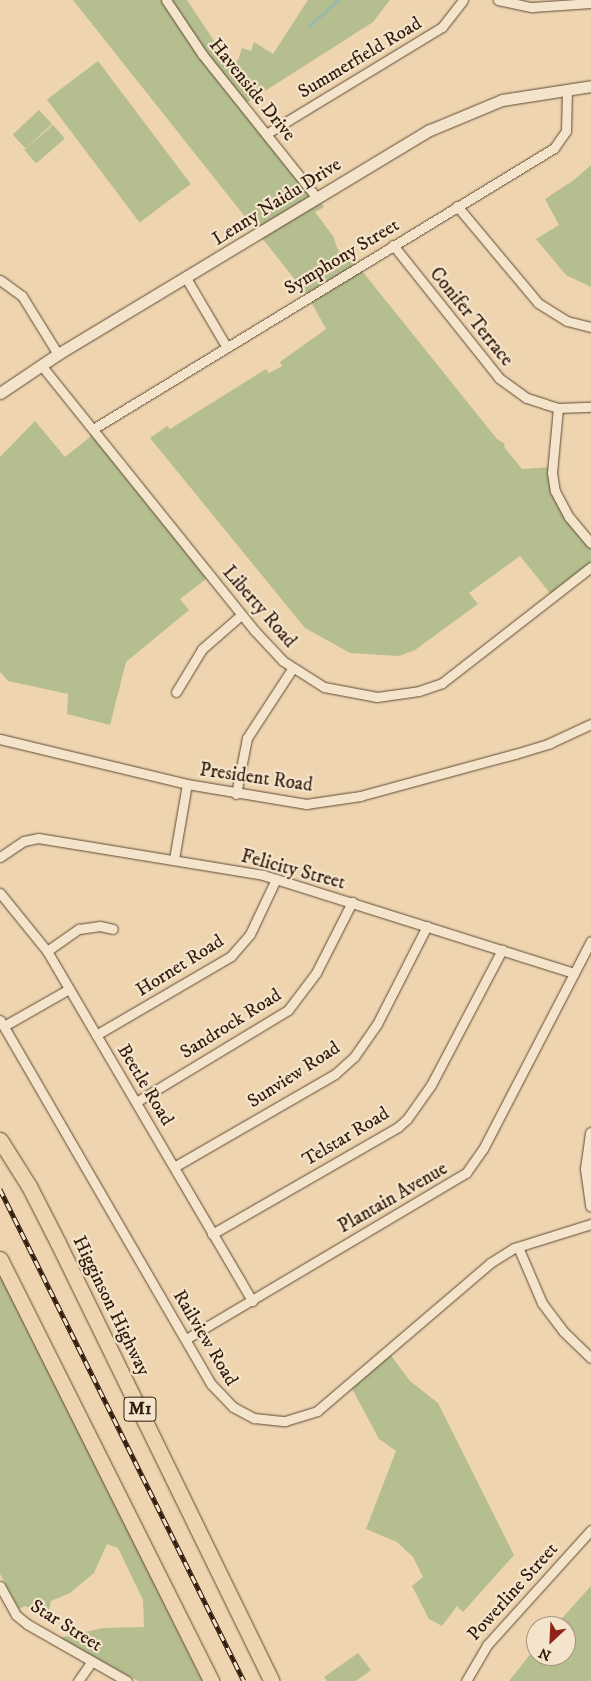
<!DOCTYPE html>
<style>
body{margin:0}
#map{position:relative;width:591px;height:1681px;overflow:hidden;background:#eed5b0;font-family:"IM FELL DW Pica",serif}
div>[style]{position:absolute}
.green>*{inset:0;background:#b5be8e;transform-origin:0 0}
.stream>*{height:2.5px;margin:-1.25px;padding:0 1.25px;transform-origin:1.25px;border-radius:1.25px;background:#99b9ac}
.roads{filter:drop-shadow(0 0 1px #604934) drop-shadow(0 0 1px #604934)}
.minor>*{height:9px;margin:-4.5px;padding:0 4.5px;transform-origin:4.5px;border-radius:4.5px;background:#f4e4cc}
.tertiary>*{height:11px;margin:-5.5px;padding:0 5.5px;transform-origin:5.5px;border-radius:5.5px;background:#f4e4cc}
.trunk>*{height:15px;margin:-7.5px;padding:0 7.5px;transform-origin:7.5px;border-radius:7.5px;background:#eed5b0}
.rail>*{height:4.5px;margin-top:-2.25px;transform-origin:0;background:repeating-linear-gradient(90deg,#f4e4cc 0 8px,#301a0b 0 16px);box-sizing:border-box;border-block:1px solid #301a0b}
span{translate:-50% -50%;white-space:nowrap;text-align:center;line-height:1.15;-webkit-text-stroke:4.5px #f4e4cc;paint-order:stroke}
.shield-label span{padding:1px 4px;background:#f4e4cc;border:1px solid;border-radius:4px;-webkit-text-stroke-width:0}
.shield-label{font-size:18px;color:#301a0b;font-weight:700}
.street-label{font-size:19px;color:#301a0b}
.north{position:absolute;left:526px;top:1616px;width:50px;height:50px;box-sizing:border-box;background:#f4e4cc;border:1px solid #a6937f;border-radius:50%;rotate:205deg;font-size:14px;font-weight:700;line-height:20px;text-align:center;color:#301a0b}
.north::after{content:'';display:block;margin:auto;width:18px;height:22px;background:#8f2418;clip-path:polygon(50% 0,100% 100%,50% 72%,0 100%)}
</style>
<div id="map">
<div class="green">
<div style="clip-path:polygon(73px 0,187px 0,230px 65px,238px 60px,242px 48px,251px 51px,254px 42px,273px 54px,308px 0,390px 0,373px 22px,243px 105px,324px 207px,315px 212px,333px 236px,338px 250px,354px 261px,497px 439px,505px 444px,504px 447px,522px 469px,551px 467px,555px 491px,591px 543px,591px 567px,554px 598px,520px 556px,469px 593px,478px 604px,415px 650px,399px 656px,350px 653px,305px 628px,150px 438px,167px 426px,170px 429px,266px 369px,269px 373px,282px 366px,280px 362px,326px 329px,308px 296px)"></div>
<div style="left:98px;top:61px;width:154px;height:64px;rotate:53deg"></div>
<div style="left:39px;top:110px;width:19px;height:36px;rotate:47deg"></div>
<div style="left:53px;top:125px;width:18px;height:38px;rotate:49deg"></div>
<div style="clip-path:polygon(591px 165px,591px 287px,566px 275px,536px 239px,559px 225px,545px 199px,574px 180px)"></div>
<div style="clip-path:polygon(35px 421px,65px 457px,90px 437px,91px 429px,210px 576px,180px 599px,189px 610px,126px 662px,110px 725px,67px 714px,68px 694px,8px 681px,0 672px,0 457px)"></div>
<div style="clip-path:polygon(0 1275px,129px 1532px,202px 1681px,138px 1681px,59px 1638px,103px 1628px,144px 1627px,143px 1600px,118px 1548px,107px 1544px,94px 1573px,70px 1593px,51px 1601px,48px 1615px,25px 1606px,19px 1609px,0 1574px)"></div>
<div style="clip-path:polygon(387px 1350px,410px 1381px,438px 1403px,514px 1555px,463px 1612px,457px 1606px,442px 1626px,429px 1619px,412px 1586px,423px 1577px,413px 1557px,397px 1542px,366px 1529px,396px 1451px,379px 1439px,349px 1383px)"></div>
<div style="clip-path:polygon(591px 1586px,591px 1681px,509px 1681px,536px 1647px,536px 1656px,566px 1656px,566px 1626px,555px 1626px)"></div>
<div style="clip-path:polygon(358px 1653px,371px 1670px,356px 1681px,327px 1681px,324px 1677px)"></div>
</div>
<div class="stream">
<div style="left:309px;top:26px;width:39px;rotate:-42deg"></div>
</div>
<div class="roads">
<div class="minor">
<div style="left:166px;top:0;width:65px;rotate:56.3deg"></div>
<div style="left:202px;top:54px;width:184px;rotate:51.4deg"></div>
<div style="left:498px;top:0;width:35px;rotate:12deg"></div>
<div style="left:532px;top:7px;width:59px;rotate:-3.9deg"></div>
<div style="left:266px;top:134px;width:206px;rotate:-31.3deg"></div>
<div style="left:442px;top:27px;width:34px;rotate:-52deg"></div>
<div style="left:457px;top:206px;width:126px;rotate:50.1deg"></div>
<div style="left:538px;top:303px;width:34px;rotate:32deg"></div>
<div style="left:567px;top:321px;width:25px;rotate:14deg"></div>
<div style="left:393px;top:245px;width:170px;rotate:51.4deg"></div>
<div style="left:499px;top:378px;width:34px;rotate:36deg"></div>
<div style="left:527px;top:398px;width:19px;rotate:18deg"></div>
<div style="left:545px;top:404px;width:14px;rotate:17deg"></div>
<div style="left:558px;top:408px;width:33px;rotate:-2deg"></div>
<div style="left:186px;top:278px;width:79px;rotate:59.5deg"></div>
<div style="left:0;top:280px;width:27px;rotate:36deg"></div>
<div style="left:22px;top:296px;width:68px;rotate:58.2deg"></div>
<div style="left:41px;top:365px;width:340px;rotate:51.2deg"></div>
<div style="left:254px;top:630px;width:42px;rotate:46.9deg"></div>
<div style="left:283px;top:661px;width:49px;rotate:32.4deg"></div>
<div style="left:324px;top:687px;width:54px;rotate:10.7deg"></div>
<div style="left:377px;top:697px;width:42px;rotate:-8.1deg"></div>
<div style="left:419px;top:691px;width:24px;rotate:-19deg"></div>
<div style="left:442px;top:683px;width:189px;rotate:-37.9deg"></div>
<div style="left:558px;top:408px;width:65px;rotate:95.3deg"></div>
<div style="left:552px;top:473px;width:18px;rotate:81deg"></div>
<div style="left:555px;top:491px;width:30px;rotate:62deg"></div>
<div style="left:569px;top:517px;width:34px;rotate:50deg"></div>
<div style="left:93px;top:429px;width:540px;rotate:-31.36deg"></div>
<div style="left:554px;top:148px;width:21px;rotate:-55deg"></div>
<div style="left:566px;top:131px;width:42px;rotate:-88.6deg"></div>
<div style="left:176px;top:692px;width:50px;rotate:-58.8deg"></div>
<div style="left:202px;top:649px;width:52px;rotate:-41.1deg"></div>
<div style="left:0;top:739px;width:192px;rotate:13.5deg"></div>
<div style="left:187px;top:784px;width:121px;rotate:9.5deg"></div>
<div style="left:306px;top:804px;width:55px;rotate:-8.4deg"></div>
<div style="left:360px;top:796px;width:161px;rotate:-15.2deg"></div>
<div style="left:515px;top:754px;width:37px;rotate:-17deg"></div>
<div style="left:550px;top:743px;width:45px;rotate:-24.9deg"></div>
<div style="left:236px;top:794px;width:57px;rotate:-78.9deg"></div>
<div style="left:247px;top:738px;width:82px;rotate:-56.9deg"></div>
<div style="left:0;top:857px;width:29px;rotate:-34deg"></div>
<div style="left:24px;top:841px;width:14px;rotate:-12deg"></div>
<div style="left:38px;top:838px;width:228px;rotate:9.3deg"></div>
<div style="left:263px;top:875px;width:326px;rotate:17.5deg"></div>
<div style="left:174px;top:859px;width:76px;rotate:-80.2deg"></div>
<div style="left:0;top:893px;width:75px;rotate:51deg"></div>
<div style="left:47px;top:951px;width:406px;rotate:59.6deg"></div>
<div style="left:47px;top:951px;width:39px;rotate:-35deg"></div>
<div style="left:79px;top:929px;width:21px;rotate:-8deg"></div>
<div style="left:100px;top:926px;width:13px;rotate:13deg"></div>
<div style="left:0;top:1020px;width:421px;rotate:59.9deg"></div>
<div style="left:211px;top:1384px;width:32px;rotate:46deg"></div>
<div style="left:233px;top:1407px;width:24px;rotate:28deg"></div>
<div style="left:254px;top:1418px;width:31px;rotate:6deg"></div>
<div style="left:285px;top:1421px;width:34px;rotate:-17deg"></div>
<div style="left:317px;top:1411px;width:228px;rotate:-40.5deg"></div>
<div style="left:490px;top:1263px;width:28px;rotate:-32deg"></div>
<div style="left:514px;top:1248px;width:81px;rotate:-17.3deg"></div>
<div style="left:4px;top:1026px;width:75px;rotate:-29.6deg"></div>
<div style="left:96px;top:1035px;width:156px;rotate:-30.3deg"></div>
<div style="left:231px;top:956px;width:29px;rotate:-49deg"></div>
<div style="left:250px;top:934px;width:61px;rotate:-64.7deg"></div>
<div style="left:136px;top:1102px;width:178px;rotate:-31.2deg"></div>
<div style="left:288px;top:1010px;width:46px;rotate:-52.9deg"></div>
<div style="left:316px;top:973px;width:80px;rotate:-63.1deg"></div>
<div style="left:174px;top:1167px;width:186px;rotate:-30deg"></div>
<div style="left:335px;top:1074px;width:25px;rotate:-42deg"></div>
<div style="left:354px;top:1057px;width:40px;rotate:-55.1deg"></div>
<div style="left:377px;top:1024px;width:110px;rotate:-63deg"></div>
<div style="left:212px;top:1234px;width:215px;rotate:-29.9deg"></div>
<div style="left:398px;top:1127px;width:12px;rotate:-42deg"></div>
<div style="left:407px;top:1119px;width:42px;rotate:-54.8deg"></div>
<div style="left:431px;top:1085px;width:153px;rotate:-62.3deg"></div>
<div style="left:518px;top:1247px;width:61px;rotate:66.8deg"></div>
<div style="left:542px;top:1303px;width:36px;rotate:53deg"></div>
<div style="left:564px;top:1332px;width:37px;rotate:44deg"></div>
<div style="left:186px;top:1339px;width:326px;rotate:-30.7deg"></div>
<div style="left:466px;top:1173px;width:29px;rotate:-55deg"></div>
<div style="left:483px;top:1149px;width:234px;rotate:-62.6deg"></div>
<div style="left:0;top:1586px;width:33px;rotate:61deg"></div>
<div style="left:16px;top:1615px;width:14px;rotate:39deg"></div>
<div style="left:27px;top:1624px;width:115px;rotate:29.7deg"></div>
<div style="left:78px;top:1681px;width:24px;rotate:-55deg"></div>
<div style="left:466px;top:1681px;width:42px;rotate:-59.7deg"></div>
<div style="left:487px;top:1645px;width:155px;rotate:-47.9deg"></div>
</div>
<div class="tertiary">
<div style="left:0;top:393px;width:70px;rotate:-33.9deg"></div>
<div style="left:58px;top:354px;width:434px;rotate:-31.1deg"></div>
<div style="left:430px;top:130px;width:78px;rotate:-22.6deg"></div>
<div style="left:502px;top:100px;width:90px;rotate:-8.9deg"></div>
<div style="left:591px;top:1133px;width:36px;rotate:98deg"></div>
<div style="left:586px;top:1169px;width:37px;rotate:82deg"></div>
</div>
<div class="trunk">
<div style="left:0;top:1140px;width:54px;rotate:57.8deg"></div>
<div style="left:29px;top:1186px;width:64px;rotate:63deg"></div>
<div style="left:58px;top:1243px;width:487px;rotate:64deg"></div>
<div style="left:0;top:1259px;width:472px;rotate:63.4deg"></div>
</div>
</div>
<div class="rail">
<div style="left:0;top:1189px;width:549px;rotate:63.62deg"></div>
</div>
<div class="shield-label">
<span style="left:140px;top:1409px">M1</span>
</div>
<div class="street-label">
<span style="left:360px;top:58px;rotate:-31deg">Summerfield Road</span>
<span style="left:252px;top:90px;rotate:51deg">Havenside Drive</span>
<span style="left:277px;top:202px;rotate:-32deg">Lenny Naidu Drive</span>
<span style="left:342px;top:257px;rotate:-31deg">Symphony Street</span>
<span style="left:471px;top:317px;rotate:51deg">Conifer Terrace</span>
<span style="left:259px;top:607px;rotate:49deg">Liberty Road</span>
<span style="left:256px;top:778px;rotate:8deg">President Road</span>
<span style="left:293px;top:870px;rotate:15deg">Felicity Street</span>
<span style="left:180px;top:966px;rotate:-32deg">Hornet Road</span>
<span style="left:231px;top:1024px;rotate:-32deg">Sandrock Road</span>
<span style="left:294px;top:1075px;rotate:-33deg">Sunview Road</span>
<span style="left:145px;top:1085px;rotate:59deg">Beetle Road</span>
<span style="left:346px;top:1137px;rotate:-31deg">Telstar Road</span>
<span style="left:393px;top:1198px;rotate:-30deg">Plantain Avenue</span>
<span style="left:111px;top:1306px;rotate:64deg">Higginson Highway</span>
<span style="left:205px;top:1338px;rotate:59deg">Railview Road</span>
<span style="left:513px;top:1592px;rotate:-48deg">Powerline Street</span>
<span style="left:66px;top:1626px;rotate:32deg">Star Street</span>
</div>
<div class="north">N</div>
</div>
